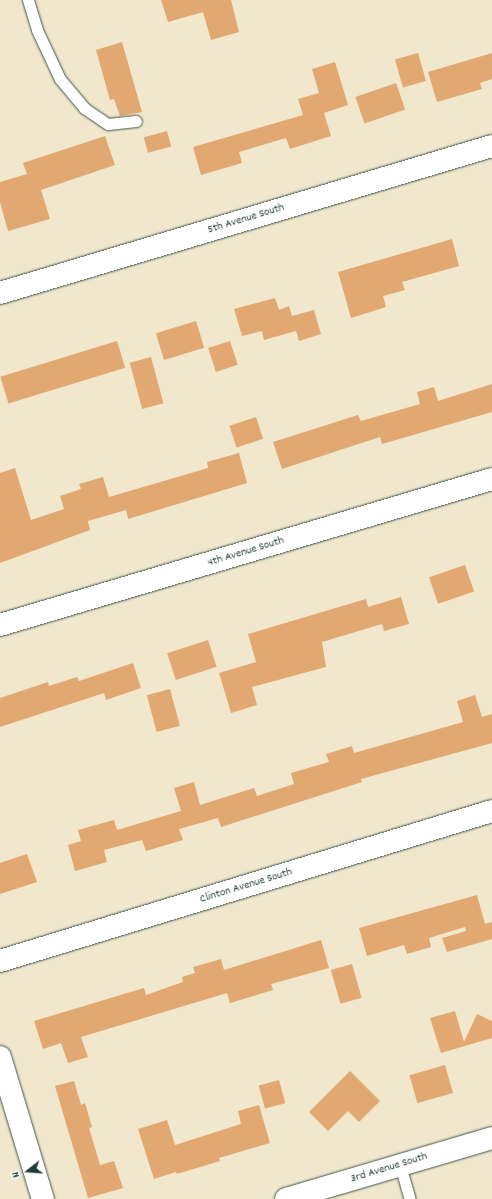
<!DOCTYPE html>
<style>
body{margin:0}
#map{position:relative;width:492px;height:1199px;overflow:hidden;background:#f1e7cd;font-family:Dekko,sans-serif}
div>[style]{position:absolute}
.building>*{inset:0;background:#e1a871;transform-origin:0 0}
.roads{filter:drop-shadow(0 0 1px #3e564b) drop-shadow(0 0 1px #3e564b)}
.lane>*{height:11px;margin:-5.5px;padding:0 5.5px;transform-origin:5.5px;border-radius:5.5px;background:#fff}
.street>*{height:22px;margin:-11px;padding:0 11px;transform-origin:11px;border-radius:11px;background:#fff}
span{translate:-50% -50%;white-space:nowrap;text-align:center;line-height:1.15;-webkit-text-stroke:3.5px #fff;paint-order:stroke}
.street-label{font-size:12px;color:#1f3d34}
.north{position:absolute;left:8px;top:1151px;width:40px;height:40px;-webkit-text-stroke:3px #fff;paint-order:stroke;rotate:253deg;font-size:11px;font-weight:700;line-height:16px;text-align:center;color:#1f3d34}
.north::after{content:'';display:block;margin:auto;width:14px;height:18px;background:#1f3d34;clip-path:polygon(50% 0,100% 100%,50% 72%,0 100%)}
</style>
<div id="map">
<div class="building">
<div style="clip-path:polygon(161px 0,231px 0,239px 32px,211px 40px,203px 12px,168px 22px)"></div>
<div style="clip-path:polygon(122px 42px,142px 112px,120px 116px,114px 99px,110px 100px,96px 50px)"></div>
<div style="left:418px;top:53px;width:29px;height:24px;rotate:74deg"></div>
<div style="clip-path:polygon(492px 53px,492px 79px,480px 83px,482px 89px,437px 102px,428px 72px)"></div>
<div style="clip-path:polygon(335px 62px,348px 105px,324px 113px,331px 136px,290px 149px,286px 138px,239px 152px,242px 163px,201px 175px,193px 147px,303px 115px,298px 99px,319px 93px,312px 69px)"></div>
<div style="left:396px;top:83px;width:28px;height:43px;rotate:71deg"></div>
<div style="left:167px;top:131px;width:16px;height:24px;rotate:75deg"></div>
<div style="clip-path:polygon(105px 136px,115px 165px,41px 190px,50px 219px,8px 231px,0 202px,0 182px,27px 174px,23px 163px)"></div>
<div style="clip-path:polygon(452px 239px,459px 266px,402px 282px,405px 290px,383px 296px,386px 307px,351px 318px,338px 272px)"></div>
<div style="clip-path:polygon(275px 298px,279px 310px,289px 306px,292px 316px,314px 310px,321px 334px,299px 341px,296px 331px,264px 340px,262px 331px,242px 336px,234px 309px)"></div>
<div style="left:196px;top:321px;width:28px;height:42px;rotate:73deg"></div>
<div style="left:117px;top:341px;width:28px;height:122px;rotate:73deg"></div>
<div style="left:230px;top:341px;width:25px;height:23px;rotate:72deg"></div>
<div style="left:151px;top:357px;width:48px;height:22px;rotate:75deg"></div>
<div style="clip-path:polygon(492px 384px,492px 412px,382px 444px,380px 437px,282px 469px,273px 442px,358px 415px,361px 421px,420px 404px,417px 392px,434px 387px,438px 401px)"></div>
<div style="left:256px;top:417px;width:23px;height:28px;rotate:72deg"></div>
<div style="clip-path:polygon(239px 453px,247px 483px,128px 519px,126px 510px,88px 521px,90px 530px,0 563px,0 473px,15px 468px,31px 520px,64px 509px,60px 496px,81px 489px,79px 484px,103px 477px,109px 497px,208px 468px,207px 462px)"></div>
<div style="left:465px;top:565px;width:28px;height:38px;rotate:71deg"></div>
<div style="clip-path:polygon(401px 597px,409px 624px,384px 631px,382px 624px,322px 642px,326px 667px,252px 687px,257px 705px,231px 713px,219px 673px,256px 662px,248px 634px,366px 599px,368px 607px)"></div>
<div style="left:208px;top:640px;width:28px;height:43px;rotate:72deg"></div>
<div style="clip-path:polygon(133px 663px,141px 688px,106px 700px,104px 693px,0 727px,0 698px,48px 682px,49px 686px,77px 677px,79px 681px)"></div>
<div style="left:170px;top:689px;width:38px;height:24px;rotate:75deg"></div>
<div style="clip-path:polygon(475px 695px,482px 717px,492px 714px,492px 743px,361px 779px,362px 782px,221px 827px,218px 818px,179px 829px,183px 840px,146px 851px,142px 840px,104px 850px,107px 862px,75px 871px,68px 845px,81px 841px,78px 830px,114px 820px,117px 830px,181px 811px,174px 788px,194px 782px,200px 805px,254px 788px,257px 796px,294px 784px,291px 773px,329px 762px,326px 754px,352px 746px,354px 753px,463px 722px,457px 701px)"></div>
<div style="clip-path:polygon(27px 854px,37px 882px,0 894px,0 863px)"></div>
<div style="clip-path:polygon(477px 895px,485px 924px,492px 922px,492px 939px,447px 952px,442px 938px,466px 931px,465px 927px,429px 938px,431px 947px,407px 954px,404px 945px,367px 956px,359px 928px)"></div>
<div style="clip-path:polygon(321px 940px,329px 968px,271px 984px,273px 990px,230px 1003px,227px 993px,81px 1037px,88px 1057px,68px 1063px,61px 1043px,43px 1049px,34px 1021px,144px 988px,146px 995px,183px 982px,182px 977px,195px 973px,193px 967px,221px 959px,224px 970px)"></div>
<div style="left:352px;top:964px;width:35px;height:22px;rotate:74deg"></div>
<div style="clip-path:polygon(455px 1011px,464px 1042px,477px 1014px,492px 1021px,492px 1038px,441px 1053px,430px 1018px)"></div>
<div style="left:445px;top:1065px;width:29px;height:37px;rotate:74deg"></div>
<div style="clip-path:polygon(350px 1071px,380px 1101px,359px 1122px,348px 1111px,328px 1131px,309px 1112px)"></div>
<div style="left:279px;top:1080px;width:24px;height:21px;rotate:75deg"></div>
<div style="clip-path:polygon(74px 1081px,81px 1105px,85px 1103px,92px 1127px,89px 1128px,100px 1165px,114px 1161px,123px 1188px,88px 1198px,55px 1086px)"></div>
<div style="clip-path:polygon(259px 1105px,270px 1143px,219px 1158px,220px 1161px,177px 1174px,176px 1172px,154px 1179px,138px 1129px,167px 1120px,175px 1145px,241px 1124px,238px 1111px)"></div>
</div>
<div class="roads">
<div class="lane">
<div style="left:28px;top:0;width:31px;rotate:73deg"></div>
<div style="left:37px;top:30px;width:54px;rotate:64.9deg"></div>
<div style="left:60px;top:79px;width:38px;rotate:50deg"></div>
<div style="left:84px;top:108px;width:29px;rotate:34deg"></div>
<div style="left:108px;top:124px;width:28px;rotate:-6deg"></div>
<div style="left:400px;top:1165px;width:35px;rotate:74deg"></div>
</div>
<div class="street">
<div style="left:0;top:293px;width:513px;rotate:-16.64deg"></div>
<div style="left:0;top:625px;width:513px;rotate:-16.53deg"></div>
<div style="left:0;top:961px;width:514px;rotate:-16.96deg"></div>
<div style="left:0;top:1057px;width:148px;rotate:73.2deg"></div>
<div style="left:286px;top:1199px;width:215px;rotate:-16.5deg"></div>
</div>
</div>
<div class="street-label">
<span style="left:246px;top:219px;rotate:-17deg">5th Avenue South</span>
<span style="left:246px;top:552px;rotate:-17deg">4th Avenue South</span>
<span style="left:246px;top:886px;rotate:-17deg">Clinton Avenue South</span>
<span style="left:389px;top:1168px;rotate:-17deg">3rd Avenue South</span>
</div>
<div class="north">N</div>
</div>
